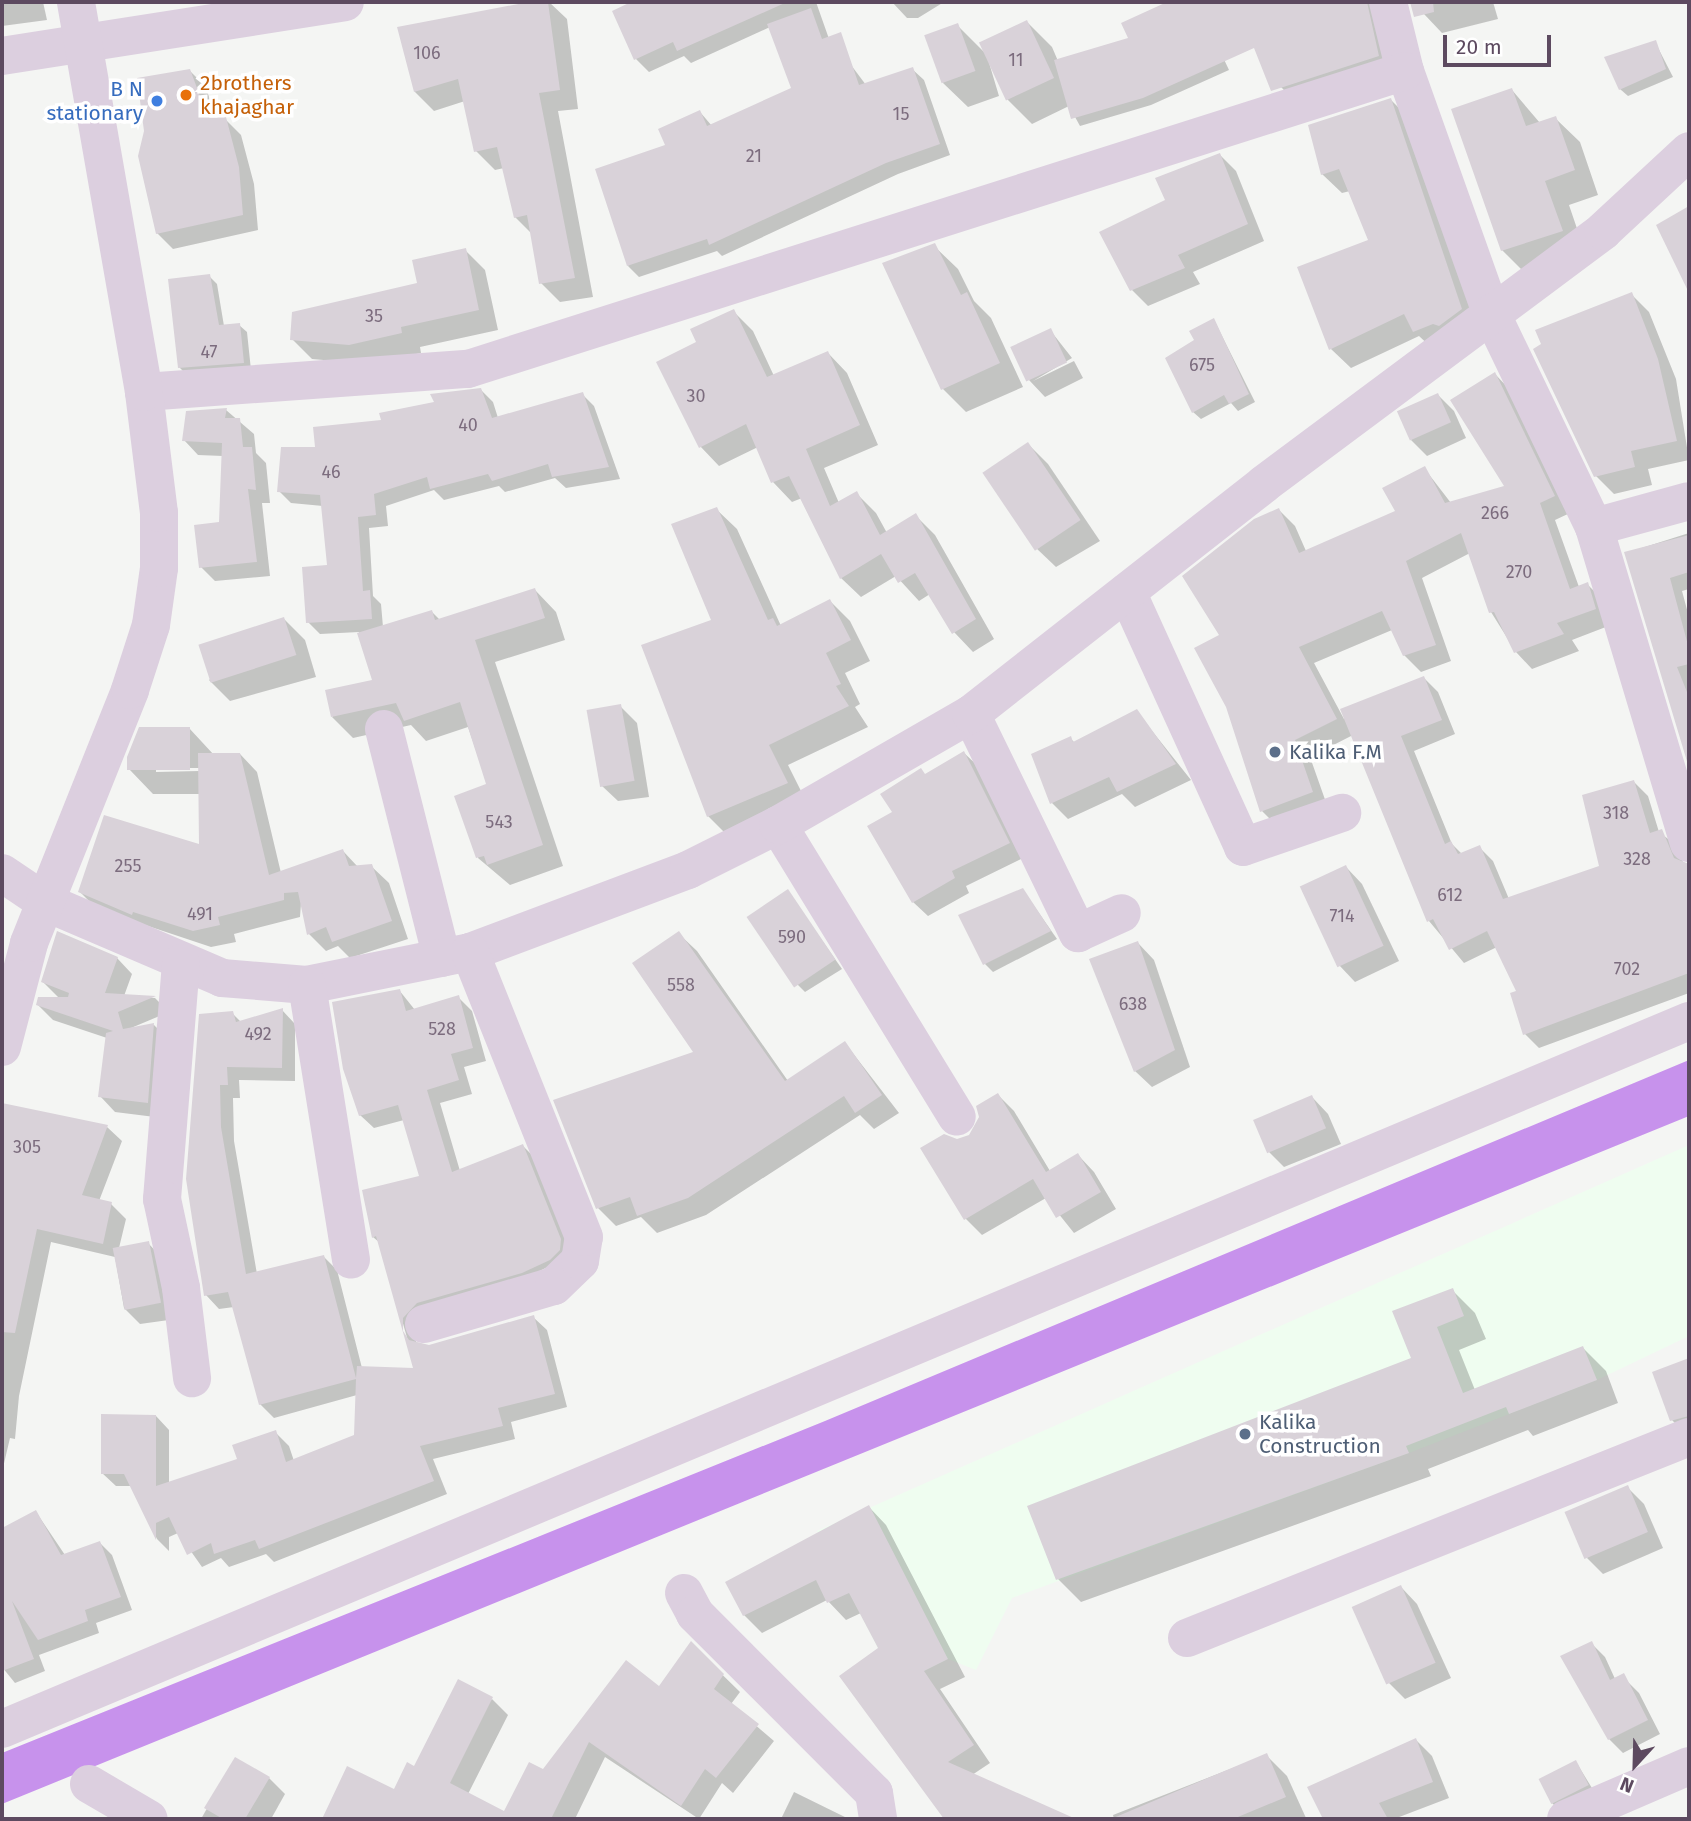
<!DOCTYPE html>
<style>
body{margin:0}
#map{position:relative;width:1691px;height:1821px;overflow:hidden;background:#f4f5f3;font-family:"Fira Sans",sans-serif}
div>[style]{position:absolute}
.commercial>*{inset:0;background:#effdf0}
.water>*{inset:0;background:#c792ec}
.shadow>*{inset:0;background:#0003}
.building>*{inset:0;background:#d9d2d9;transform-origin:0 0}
.minor>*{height:38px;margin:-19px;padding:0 19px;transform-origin:19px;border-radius:19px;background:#dccfdf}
.dots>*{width:19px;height:19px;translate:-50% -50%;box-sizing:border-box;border:4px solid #fff;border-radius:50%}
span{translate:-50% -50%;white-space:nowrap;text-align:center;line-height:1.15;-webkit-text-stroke:7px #fff;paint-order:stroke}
.number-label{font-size:18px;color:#7c6c7e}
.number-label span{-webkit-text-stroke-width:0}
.food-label{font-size:21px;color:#c56008}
.left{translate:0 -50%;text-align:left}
.shop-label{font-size:21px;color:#366cbe}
.right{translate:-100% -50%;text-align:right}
.service-label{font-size:21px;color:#4e5e75}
.frame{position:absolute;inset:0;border:4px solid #5d4a60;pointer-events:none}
.north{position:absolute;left:1600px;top:1730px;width:70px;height:70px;-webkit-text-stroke:5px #fff;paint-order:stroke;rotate:202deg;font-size:19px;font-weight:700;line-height:28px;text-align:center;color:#5d4a60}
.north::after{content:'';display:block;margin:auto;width:24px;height:32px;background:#5d4a60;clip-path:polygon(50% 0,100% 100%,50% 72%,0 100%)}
.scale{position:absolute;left:1443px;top:35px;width:108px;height:32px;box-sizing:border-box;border:4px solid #5d4a60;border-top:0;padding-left:9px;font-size:21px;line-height:24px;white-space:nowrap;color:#5d4a60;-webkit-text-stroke:5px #fff;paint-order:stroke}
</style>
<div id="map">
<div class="commercial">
<div style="clip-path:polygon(1689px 1145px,1689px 1336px,1597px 1380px,1409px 1453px,1012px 1598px,976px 1670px,948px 1659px,897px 1685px,817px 1531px)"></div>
</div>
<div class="water">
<div style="clip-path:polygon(1689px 1060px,1689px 1116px,2px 1804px,2px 1753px,825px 1421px)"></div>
</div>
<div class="shadow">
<div style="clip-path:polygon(2px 2px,43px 2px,47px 20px,2px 26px)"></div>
<div style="clip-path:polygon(538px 2px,549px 2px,567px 19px,578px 109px,558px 111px,593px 297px,560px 302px,541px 283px,532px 234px,515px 217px,504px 168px,495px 170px,476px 151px,465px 101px,434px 111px,415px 92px,399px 28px)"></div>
<div style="clip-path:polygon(635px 2px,816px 2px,834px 53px,770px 27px,691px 63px,684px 56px,649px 72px,636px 59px,614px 12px)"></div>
<div style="clip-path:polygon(892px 2px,944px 2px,918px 18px,907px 18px)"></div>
<div style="clip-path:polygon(1172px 2px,1197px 2px,1229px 70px,1151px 105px,1080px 126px,1069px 106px,1032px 124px,1007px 99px,987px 56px,999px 96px,968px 107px,943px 83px,957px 25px,986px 54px,1027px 22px,1052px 47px,1058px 61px,1130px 39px,1123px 24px)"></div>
<div style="clip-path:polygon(1252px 2px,1376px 2px,1402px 81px,1305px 112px,1281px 87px)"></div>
<div style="clip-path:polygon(1421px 2px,1493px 2px,1498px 19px,1442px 33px,1424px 14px)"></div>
<div style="clip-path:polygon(1655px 42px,1673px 77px,1628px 96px,1620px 89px)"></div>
<div style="clip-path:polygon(851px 65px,866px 85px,912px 69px,924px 80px,950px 155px,898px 174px,722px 256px,717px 251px,639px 277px,628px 266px,668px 146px,700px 112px,712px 126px)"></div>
<div style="clip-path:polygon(189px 70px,205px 86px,217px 118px,225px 119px,241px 135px,254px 184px,258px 230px,173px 249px,157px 233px,145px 131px)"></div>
<div style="clip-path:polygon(1512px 90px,1540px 123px,1555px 118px,1580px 142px,1598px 195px,1569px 205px,1586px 255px,1527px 275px,1502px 250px)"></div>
<div style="clip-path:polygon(1391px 100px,1411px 120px,1480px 329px,1434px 350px,1419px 336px,1351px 368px,1331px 349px,1370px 241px,1350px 191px,1342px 193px,1322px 174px)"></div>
<div style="clip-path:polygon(1220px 155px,1236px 171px,1264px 241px,1193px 272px,1200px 284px,1148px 306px,1132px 290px,1168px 200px)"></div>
<div style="clip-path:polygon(934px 246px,958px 269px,974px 301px,991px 318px,1023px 387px,966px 412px,943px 389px)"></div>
<div style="clip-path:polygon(465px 250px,485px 270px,498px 330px,420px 347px,421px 353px,370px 364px,312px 359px,292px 339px,419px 284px)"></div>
<div style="clip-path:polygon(209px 276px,217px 284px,224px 326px,239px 325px,247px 332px,251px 370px,187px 375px,179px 367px)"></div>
<div style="clip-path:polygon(1631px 294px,1649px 312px,1676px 379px,1689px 460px,1648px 469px,1652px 485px,1614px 494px,1596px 476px)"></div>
<div style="clip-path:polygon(733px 311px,753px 331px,774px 376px,828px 353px,847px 373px,878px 445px,824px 468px,839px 503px,857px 494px,876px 513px,887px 533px,916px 516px,935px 535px,994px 639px,973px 652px,954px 632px,930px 594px,919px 601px,896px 576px,861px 597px,841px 578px,802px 498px,792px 502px,773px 482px,758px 447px,719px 466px,700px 446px,699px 343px)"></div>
<div style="clip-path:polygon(1214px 320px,1255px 402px,1238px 411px,1231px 403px,1201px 419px,1193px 412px,1196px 340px)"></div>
<div style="clip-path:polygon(1050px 330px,1072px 358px,1033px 381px,1074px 361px,1083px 378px,1045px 397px,1029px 380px,1013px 349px)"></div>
<div style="clip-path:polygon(1495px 374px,1511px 391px,1570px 513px,1555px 520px,1579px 587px,1587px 584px,1604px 601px,1611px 625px,1572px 640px,1579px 651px,1532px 669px,1516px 652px,1491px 612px,1470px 553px,1422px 578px,1451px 661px,1421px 672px,1404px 655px,1392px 630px,1314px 663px,1344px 719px,1424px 678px,1438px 692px,1455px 734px,1414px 751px,1452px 844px,1462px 854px,1479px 847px,1493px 861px,1509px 899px,1601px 867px,1634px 782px,1648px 796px,1659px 832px,1676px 845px,1689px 877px,1689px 993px,1539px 1048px,1525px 1034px,1512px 994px,1518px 992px,1497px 947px,1464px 963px,1429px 921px,1353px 735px,1310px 757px,1328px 808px,1278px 827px,1262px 811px,1221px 636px,1279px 510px,1295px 526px,1306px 551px,1397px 512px,1424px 468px,1451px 503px,1507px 487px)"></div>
<div style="clip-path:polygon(481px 390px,493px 402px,498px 418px,582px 394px,594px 406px,620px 479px,566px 488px,555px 478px,505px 492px,499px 486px,444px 500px,434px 490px,386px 506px,388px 526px,369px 528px,373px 596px,381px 604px,383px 627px,432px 612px,440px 620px,535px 590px,556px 612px,565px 640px,495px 662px,563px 866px,510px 885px,478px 858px,488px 786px,468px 727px,426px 741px,411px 725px,353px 738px,332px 717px,374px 681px,359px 632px,320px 634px,308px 622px,329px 567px,323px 506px,291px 503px,279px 491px,317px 449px)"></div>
<div style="clip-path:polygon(1438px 395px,1454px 411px,1466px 438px,1427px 456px,1411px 440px)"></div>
<div style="clip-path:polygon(226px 410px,254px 434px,256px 453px,266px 463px,270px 503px,262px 503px,270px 576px,215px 581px,201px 567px,221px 523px,223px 456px,198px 455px,184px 440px)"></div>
<div style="clip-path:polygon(1028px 444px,1048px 464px,1100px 541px,1056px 567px,1035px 547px)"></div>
<div style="clip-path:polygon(716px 509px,737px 529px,781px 626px,830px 601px,850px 621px,870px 661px,845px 673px,860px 704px,855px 707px,868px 727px,788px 765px,807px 803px,729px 837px,708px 816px,644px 646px,714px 621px)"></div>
<div style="clip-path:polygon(1689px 533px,1689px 589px,1682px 591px,1689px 617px,1689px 758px,1626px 553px)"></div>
<div style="clip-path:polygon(284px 619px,305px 640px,316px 677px,230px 701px,209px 680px)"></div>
<div style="clip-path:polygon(620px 706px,637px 723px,649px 797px,618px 801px,601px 785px)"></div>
<div style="clip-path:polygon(1137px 712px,1191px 780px,1135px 807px,1122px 794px,1068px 819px,1052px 803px,1070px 738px,1075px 743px)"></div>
<div style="clip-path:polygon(evenodd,189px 728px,214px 755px,240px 754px,257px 772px,281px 873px,343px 851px,358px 867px,371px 866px,389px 883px,408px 939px,350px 958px,338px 946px,326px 951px,309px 934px,301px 903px,300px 917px,234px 934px,236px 942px,211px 947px,97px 909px,80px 892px,201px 847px,200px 794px,153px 794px,129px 769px,189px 728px,156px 768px,199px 768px,199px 771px,156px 772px,156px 768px)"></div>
<div style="clip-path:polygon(964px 753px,979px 767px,1023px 858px,966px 886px,969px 893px,928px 916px,913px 902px,894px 813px,926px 775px)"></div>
<div style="clip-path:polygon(1346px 867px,1362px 884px,1399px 961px,1355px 982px,1339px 965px,1302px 888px)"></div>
<div style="clip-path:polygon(1023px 890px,1057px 939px,993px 972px,985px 964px)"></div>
<div style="clip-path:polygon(788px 892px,842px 969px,805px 992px,797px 984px)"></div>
<div style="clip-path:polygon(679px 934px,697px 951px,788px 1081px,845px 1043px,899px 1113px,874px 1129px,860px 1115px,706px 1215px,657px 1233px,641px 1217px,616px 1226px,598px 1208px,695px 1053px)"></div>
<div style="clip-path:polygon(1138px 943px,1154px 960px,1190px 1067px,1152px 1087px,1135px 1071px)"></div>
<div style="clip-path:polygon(117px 958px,132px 974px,124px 996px,155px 998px,169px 1012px,131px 1028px,154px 1025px,169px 1040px,163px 1118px,115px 1112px,100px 1096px,107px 1038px,53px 1020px,37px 1004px,60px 999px,43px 982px)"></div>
<div style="clip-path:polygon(399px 990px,415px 1010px,458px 997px,472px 1011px,486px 1061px,464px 1067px,472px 1094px,440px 1103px,460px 1171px,523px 1146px,536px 1159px,574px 1254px,416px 1332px,416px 1344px,430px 1347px,533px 1317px,547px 1330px,567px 1407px,511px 1422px,515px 1439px,433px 1459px,447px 1494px,274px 1562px,266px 1554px,229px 1567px,221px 1558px,202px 1567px,178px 1533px,169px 1537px,169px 1551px,157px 1539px,132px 1486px,116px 1486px,102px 1473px,156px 1416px,169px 1430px,169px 1484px,240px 1460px,275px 1432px,289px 1446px,294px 1461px,356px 1437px,357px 1395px,274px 1418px,260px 1404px,234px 1307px,219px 1309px,206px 1295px,187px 1179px,232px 1013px,241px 1022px,282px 1010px,295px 1024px,295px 1081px,239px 1080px,240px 1098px,233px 1098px,234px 1141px,257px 1274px,324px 1257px,337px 1270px,362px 1368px,416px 1369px,380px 1243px,373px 1237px,422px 1177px,404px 1120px,374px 1128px,360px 1115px)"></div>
<div style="clip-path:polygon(998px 1095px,1014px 1111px,1050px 1171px,1078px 1155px,1094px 1172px,1116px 1209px,1074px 1233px,1046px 1198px,982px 1235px,966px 1219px,922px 1149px,970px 1137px)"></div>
<div style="clip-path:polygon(1312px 1097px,1328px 1114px,1341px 1144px,1284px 1167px,1268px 1151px)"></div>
<div style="clip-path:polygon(2px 1105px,107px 1127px,122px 1141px,99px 1201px,111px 1204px,126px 1219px,119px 1248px,148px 1243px,164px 1260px,176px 1319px,140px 1324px,124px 1308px,115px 1257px,51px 1242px,19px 1396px,15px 1439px,10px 1438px,2px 1472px)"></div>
<div style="clip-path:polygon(1452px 1290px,1475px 1313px,1486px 1339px,1459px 1350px,1475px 1390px,1583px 1348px,1606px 1371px,1618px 1403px,1533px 1436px,1528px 1430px,1428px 1469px,1431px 1476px,1081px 1602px,1058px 1579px,1413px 1359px)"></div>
<div style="clip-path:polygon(1689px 1360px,1689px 1438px,1672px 1420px,1654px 1373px)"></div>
<div style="clip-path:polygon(1627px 1487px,1644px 1504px,1663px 1548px,1603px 1574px,1587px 1558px)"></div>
<div style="clip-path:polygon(869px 1507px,886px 1525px,965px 1677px,940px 1689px,990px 1763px,972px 1775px,1048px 1819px,946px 1819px,842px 1676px,880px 1649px,861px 1613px,846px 1620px,827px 1600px,762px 1633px,744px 1615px)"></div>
<div style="clip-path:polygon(36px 1512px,65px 1555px,100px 1543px,112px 1555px,132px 1610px,96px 1623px,99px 1633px,39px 1655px,45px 1671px,15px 1683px,2px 1667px,2px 1530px)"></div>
<div style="clip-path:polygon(1401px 1587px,1417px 1604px,1451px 1678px,1405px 1699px,1388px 1682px)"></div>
<div style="clip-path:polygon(1591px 1643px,1605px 1657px,1616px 1681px,1626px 1680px,1639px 1693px,1660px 1734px,1623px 1753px,1609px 1739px)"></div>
<div style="clip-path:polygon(691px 1644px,740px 1692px,731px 1704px,774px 1741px,733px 1793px,722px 1783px,699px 1819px,605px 1757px,575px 1819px,324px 1819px,348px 1769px,395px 1791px,492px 1699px,508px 1715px,468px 1794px,504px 1815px,543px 1771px,660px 1689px)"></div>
<div style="clip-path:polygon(1416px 1740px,1432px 1756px,1449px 1798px,1394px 1819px,1325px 1819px,1309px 1788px)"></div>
<div style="clip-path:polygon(1266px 1755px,1287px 1776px,1306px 1818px,1114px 1819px,1113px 1815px)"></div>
<div style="clip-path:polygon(235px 1759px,269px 1778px,285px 1794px,271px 1819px,201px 1819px)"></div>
<div style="clip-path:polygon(1576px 1762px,1595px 1793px,1560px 1811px,1552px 1803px)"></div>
<div style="clip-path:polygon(794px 1792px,849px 1819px,781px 1819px)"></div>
</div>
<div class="building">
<div style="clip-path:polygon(529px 2px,548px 2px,560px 90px,539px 93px,575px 278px,539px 284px,527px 215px,514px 218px,497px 147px,474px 152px,458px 79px,414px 92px,397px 27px)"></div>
<div style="clip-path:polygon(631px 2px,787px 2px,677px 51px,673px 42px,634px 60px,612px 11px)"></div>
<div style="clip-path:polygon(1167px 2px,1367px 2px,1379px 56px,1271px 91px,1254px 48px,1143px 98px,1071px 119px,1054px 60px,1128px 38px,1121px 23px)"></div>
<div style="clip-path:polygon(1410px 2px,1433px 2px,1434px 12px,1414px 17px)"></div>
<div style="clip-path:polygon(811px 8px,822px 39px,841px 32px,859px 85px,913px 67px,940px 144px,886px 163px,709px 245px,707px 239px,627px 266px,595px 169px,665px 145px,658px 129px,700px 110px,707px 126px,791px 88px,767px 24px)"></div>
<div style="left:1027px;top:20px;width:64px;height:53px;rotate:65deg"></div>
<div style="left:958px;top:23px;width:51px;height:36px;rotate:70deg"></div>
<div style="clip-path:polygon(1656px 40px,1666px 69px,1619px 90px,1604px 57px)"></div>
<div style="clip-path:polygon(190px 69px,207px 115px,226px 117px,239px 167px,243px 215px,156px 234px,138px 156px,144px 131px,137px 78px)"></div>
<div style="clip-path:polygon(1512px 88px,1526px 126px,1556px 116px,1575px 170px,1545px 181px,1563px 231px,1501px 251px,1451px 109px)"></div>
<div style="clip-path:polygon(1391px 98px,1462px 309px,1439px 326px,1433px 324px,1413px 332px,1404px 314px,1329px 350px,1297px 267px,1368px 240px,1339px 169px,1321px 175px,1308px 125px)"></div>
<div style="clip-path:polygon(1220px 153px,1248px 224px,1178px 255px,1185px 268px,1130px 291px,1099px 232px,1165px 200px,1155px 178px)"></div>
<div style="clip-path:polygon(1689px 206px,1689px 293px,1656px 225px)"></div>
<div style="clip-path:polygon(935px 243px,961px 295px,967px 292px,1000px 363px,941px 390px,882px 263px)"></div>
<div style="clip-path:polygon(466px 248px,479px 310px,401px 327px,402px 333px,349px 345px,290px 340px,292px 312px,417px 283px,412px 260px)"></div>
<div style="clip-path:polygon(210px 274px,219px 325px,240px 323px,244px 363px,178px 368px,168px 279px)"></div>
<div style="clip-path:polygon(1632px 292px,1658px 359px,1677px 441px,1631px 451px,1635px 467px,1594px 477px,1533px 349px,1541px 344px,1535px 330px)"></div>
<div style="clip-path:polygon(734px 309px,767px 377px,828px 351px,860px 425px,806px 449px,830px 506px,857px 491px,880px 535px,916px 513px,976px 619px,952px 634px,915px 573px,898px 583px,881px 554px,840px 579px,789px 476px,771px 483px,746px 424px,699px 448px,656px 362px,696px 342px,690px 329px)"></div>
<div style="clip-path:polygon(1214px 318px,1249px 394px,1229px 404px,1224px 395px,1192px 413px,1165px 358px,1194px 340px,1189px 331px)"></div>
<div style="left:1051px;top:328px;width:38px;height:45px;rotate:65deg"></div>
<div style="clip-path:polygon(1495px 372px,1555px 496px,1540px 503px,1570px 589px,1588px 582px,1596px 609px,1557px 623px,1564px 634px,1514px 653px,1494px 612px,1489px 613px,1461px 533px,1406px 561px,1436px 645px,1403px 656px,1382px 611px,1299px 647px,1337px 719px,1295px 740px,1313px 792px,1260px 812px,1226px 707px,1194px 648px,1219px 635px,1182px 576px,1254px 519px,1279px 508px,1299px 553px,1395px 511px,1382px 488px,1425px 466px,1445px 503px,1504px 486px,1450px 400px)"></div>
<div style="clip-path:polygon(481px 388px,492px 418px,583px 392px,609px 467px,552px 477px,548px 464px,492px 481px,488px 474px,430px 489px,427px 477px,374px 494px,376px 515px,358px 517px,363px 591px,370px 590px,372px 619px,306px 623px,302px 567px,327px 565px,320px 495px,277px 492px,281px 447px,315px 447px,313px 427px,381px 420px,379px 413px,434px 402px,430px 394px)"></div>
<div style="left:1438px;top:393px;width:32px;height:45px;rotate:66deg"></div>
<div style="clip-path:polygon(227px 408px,225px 418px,240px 418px,243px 447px,252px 447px,256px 490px,248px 489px,257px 562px,199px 568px,194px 525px,219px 522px,222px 443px,182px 441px,186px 411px)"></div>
<div style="left:1028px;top:442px;width:94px;height:55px;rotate:56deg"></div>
<div style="clip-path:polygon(717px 507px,768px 620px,773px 618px,777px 626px,830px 599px,851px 640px,826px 653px,841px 684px,836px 686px,849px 706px,769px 745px,788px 783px,707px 817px,641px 645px,711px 620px,671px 524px)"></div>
<div style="clip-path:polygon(1689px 535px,1689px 572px,1670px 578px,1689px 649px,1689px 664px,1677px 667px,1689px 697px,1689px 768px,1624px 552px)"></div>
<div style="clip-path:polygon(535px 588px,545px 618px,475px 640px,543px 845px,487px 865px,484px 856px,476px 858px,454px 796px,486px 784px,460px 702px,404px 721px,396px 703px,331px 717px,325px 690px,372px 680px,357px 633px,432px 610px,435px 620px)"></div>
<div style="left:284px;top:617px;width:40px;height:90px;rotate:72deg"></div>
<div style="clip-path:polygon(1424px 676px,1442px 720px,1401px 736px,1445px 844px,1451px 841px,1458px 854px,1480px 845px,1503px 899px,1599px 866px,1582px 795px,1634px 780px,1650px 833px,1662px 829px,1674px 858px,1689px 864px,1689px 973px,1523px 1035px,1510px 993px,1516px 991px,1487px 931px,1449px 950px,1433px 919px,1427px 922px,1340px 709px)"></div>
<div style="left:621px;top:704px;width:78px;height:35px;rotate:80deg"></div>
<div style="clip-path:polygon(1137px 709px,1176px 764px,1117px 792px,1109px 777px,1050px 804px,1031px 754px,1071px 736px,1073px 742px)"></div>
<div style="clip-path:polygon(139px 727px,190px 727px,190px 770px,127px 770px,127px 757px)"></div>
<div style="clip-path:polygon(964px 751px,1010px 843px,952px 871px,955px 878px,912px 903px,867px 826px,892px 812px,880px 794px,921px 768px,925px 774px)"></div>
<div style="clip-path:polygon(198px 753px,240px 753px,269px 875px,343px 849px,349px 866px,372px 864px,392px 921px,332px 942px,326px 927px,307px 935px,298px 892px,284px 893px,284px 900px,218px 917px,220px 925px,193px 931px,133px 912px,132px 915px,78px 892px,104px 815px,199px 844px)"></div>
<div style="left:1346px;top:865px;width:89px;height:51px;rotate:65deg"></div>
<div style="clip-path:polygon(1023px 888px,1051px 931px,983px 965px,958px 915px)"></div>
<div style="left:788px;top:889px;width:85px;height:50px;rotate:56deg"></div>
<div style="clip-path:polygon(57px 931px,118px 957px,105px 993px,156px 996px,118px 1012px,123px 1029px,154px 1023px,148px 1103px,98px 1097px,106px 1033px,113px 1031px,36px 1005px,38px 997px,68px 997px,69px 993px,41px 982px)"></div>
<div style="clip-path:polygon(679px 931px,785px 1081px,845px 1041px,882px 1095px,855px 1113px,844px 1096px,688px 1198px,637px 1216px,630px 1197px,596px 1209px,553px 1100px,693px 1052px,632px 963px)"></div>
<div style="clip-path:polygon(1138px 941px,1175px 1050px,1134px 1072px,1089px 959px)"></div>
<div style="clip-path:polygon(400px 989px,406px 1011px,459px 995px,473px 1048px,451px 1054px,459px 1080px,427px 1090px,452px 1172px,523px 1144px,561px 1239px,560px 1250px,550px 1260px,522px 1273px,417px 1303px,403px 1318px,403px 1331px,409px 1340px,429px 1345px,534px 1315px,555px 1394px,498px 1408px,503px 1426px,420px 1446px,434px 1481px,259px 1549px,255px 1540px,214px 1554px,211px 1543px,187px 1555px,169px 1517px,156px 1523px,156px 1540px,124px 1474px,101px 1474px,101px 1414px,156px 1415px,156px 1486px,237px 1459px,232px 1445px,276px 1430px,286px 1462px,354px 1435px,356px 1379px,259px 1405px,228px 1292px,204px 1296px,186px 1179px,199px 1014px,233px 1011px,236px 1022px,283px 1008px,282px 1068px,227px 1067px,228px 1085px,220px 1085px,221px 1127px,246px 1274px,324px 1255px,356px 1378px,357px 1366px,413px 1368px,376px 1236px,372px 1238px,362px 1190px,419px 1176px,398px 1105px,359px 1116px,343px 1069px,332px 1002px)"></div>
<div style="clip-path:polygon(998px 1093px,1046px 1172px,1078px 1153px,1101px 1192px,1056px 1218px,1033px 1179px,964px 1220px,920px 1148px,944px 1134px,957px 1139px,969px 1135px,979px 1117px,976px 1106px)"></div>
<div style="left:1312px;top:1095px;width:36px;height:64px;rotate:67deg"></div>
<div style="clip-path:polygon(2px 1103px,108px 1125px,82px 1195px,112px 1202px,103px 1244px,37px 1229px,15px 1333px,2px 1332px)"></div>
<div style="left:149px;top:1241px;width:63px;height:37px;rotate:79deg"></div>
<div style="clip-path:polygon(1453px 1288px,1464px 1316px,1437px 1327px,1463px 1393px,1583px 1346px,1597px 1380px,1509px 1414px,1506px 1407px,1406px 1446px,1409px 1453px,1056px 1580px,1027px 1506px,1411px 1358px,1392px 1311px)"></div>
<div style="clip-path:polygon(1689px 1358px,1689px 1416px,1670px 1421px,1652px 1372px)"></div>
<div style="left:1628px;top:1485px;width:51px;height:69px;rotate:67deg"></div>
<div style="clip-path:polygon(869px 1505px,948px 1659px,924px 1671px,974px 1745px,948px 1762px,1076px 1819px,944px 1819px,839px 1676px,878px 1648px,849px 1593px,827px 1603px,816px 1580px,743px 1616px,725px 1582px)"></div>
<div style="clip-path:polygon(36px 1510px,61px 1555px,100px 1541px,121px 1597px,85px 1610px,88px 1621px,38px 1640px,12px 1601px,34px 1659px,2px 1671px,2px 1528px)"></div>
<div style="left:1401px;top:1585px;width:85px;height:54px;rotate:66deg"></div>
<div style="clip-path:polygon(691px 1641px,724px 1674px,714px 1689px,759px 1724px,716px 1778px,705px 1769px,681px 1806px,589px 1742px,551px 1819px,322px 1819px,347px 1766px,394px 1789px,407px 1762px,414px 1766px,458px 1679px,493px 1697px,450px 1783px,504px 1811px,529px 1762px,543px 1769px,626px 1660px,659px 1686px)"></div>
<div style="clip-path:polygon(1592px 1641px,1610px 1680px,1624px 1673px,1648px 1720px,1608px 1740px,1560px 1656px)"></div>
<div style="clip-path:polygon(1416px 1738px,1433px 1782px,1379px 1803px,1388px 1819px,1323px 1819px,1307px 1787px)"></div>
<div style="clip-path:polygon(1267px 1753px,1286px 1797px,1233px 1819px,1111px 1819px)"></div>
<div style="clip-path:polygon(235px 1757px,270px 1777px,245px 1819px,223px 1819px,204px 1808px)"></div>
<div style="left:1576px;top:1760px;width:28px;height:42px;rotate:63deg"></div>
</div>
<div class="minor">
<div style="left:1388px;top:2px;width:71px;rotate:76.2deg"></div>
<div style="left:1405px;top:71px;width:257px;rotate:70.4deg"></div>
<div style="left:1491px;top:313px;width:237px;rotate:64.3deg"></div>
<div style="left:1594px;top:527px;width:330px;rotate:73.3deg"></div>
<div style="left:2px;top:56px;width:347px;rotate:-8.9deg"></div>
<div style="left:144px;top:392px;width:325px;rotate:-4.1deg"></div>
<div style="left:468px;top:369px;width:983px;rotate:-17.64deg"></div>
<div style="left:1594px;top:527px;width:98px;rotate:-15.3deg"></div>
<div style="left:1127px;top:592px;width:280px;rotate:65.5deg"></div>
<div style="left:1243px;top:847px;width:105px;rotate:-19deg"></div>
<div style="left:971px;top:714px;width:244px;rotate:64deg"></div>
<div style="left:1078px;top:933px;width:48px;rotate:-24.4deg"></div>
<div style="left:384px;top:729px;width:236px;rotate:75.8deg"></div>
<div style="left:778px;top:825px;width:342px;rotate:58.5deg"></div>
<div style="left:2px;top:873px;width:52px;rotate:34deg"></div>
<div style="left:45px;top:902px;width:193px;rotate:23.2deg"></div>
<div style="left:222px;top:978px;width:85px;rotate:4.7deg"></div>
<div style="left:307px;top:985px;width:166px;rotate:-11.4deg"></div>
<div style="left:470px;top:952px;width:233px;rotate:-20.6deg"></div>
<div style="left:688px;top:870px;width:101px;rotate:-26.6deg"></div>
<div style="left:778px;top:825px;width:223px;rotate:-29.9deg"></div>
<div style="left:971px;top:714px;width:372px;rotate:-38.1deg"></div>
<div style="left:1264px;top:484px;width:423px;rotate:-36.7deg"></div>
<div style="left:1603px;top:231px;width:117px;rotate:-42.9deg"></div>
<div style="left:181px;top:963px;width:237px;rotate:94.6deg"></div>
<div style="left:162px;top:1199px;width:91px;rotate:77.9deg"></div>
<div style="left:181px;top:1288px;width:91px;rotate:83deg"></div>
<div style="left:307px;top:985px;width:278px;rotate:80.9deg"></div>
<div style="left:2px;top:1047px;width:107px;rotate:-75.4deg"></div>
<div style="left:29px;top:943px;width:272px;rotate:-68.2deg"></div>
<div style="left:130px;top:690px;width:68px;rotate:-72.1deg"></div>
<div style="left:151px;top:625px;width:58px;rotate:-82deg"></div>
<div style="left:159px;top:568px;width:55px;rotate:-90deg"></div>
<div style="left:159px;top:513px;width:122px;rotate:-97.1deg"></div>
<div style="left:144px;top:392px;width:396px;rotate:-99.9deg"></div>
<div style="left:424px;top:1324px;width:135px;rotate:-16.3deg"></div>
<div style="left:554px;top:1286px;width:36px;rotate:-44deg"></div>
<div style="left:580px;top:1261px;width:24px;rotate:-81deg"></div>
<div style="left:584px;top:1237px;width:307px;rotate:-111.8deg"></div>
<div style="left:684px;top:1593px;width:24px;rotate:62deg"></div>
<div style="left:695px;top:1614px;width:253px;rotate:45deg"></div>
<div style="left:874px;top:1793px;width:26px;rotate:81deg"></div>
<div style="left:1187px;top:1638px;width:541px;rotate:-21.82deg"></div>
<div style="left:2px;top:1729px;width:1830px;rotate:-22.77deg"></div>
<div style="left:89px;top:1784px;width:69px;rotate:30.3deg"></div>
<div style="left:1566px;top:1819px;width:134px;rotate:-23.3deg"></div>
</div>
<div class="dots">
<div style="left:186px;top:95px;background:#e8710a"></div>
<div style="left:157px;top:101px;background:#3f7fe0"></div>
<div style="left:1275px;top:752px;background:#5c6f8a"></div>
<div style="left:1245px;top:1434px;background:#5c6f8a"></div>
</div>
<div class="number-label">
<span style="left:427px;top:53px">106</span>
<span style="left:1016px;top:60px">11</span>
<span style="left:901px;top:114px">15</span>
<span style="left:754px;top:156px">21</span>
<span style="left:374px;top:316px">35</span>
<span style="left:209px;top:352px">47</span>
<span style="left:1202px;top:365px">675</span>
<span style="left:696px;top:396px">30</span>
<span style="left:468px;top:425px">40</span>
<span style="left:331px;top:472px">46</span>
<span style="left:1495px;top:513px">266</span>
<span style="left:1519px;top:572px">270</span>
<span style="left:1616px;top:813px">318</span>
<span style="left:499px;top:822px">543</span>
<span style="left:1637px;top:859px">328</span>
<span style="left:128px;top:866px">255</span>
<span style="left:1450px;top:895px">612</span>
<span style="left:200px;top:914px">491</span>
<span style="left:1342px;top:916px">714</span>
<span style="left:792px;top:937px">590</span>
<span style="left:1627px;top:969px">702</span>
<span style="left:681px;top:985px">558</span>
<span style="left:1133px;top:1004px">638</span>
<span style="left:442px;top:1029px">528</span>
<span style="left:258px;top:1034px">492</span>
<span style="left:27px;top:1147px">305</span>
</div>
<div class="food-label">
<span class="left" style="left:200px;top:95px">2brothers<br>khajaghar</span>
</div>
<div class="shop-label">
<span class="right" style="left:143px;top:101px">B N<br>stationary</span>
</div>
<div class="service-label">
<span class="left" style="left:1289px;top:752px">Kalika F.M</span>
<span class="left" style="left:1259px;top:1434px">Kalika<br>Construction</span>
</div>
<div class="frame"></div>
<div class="north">N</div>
<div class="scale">20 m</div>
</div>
